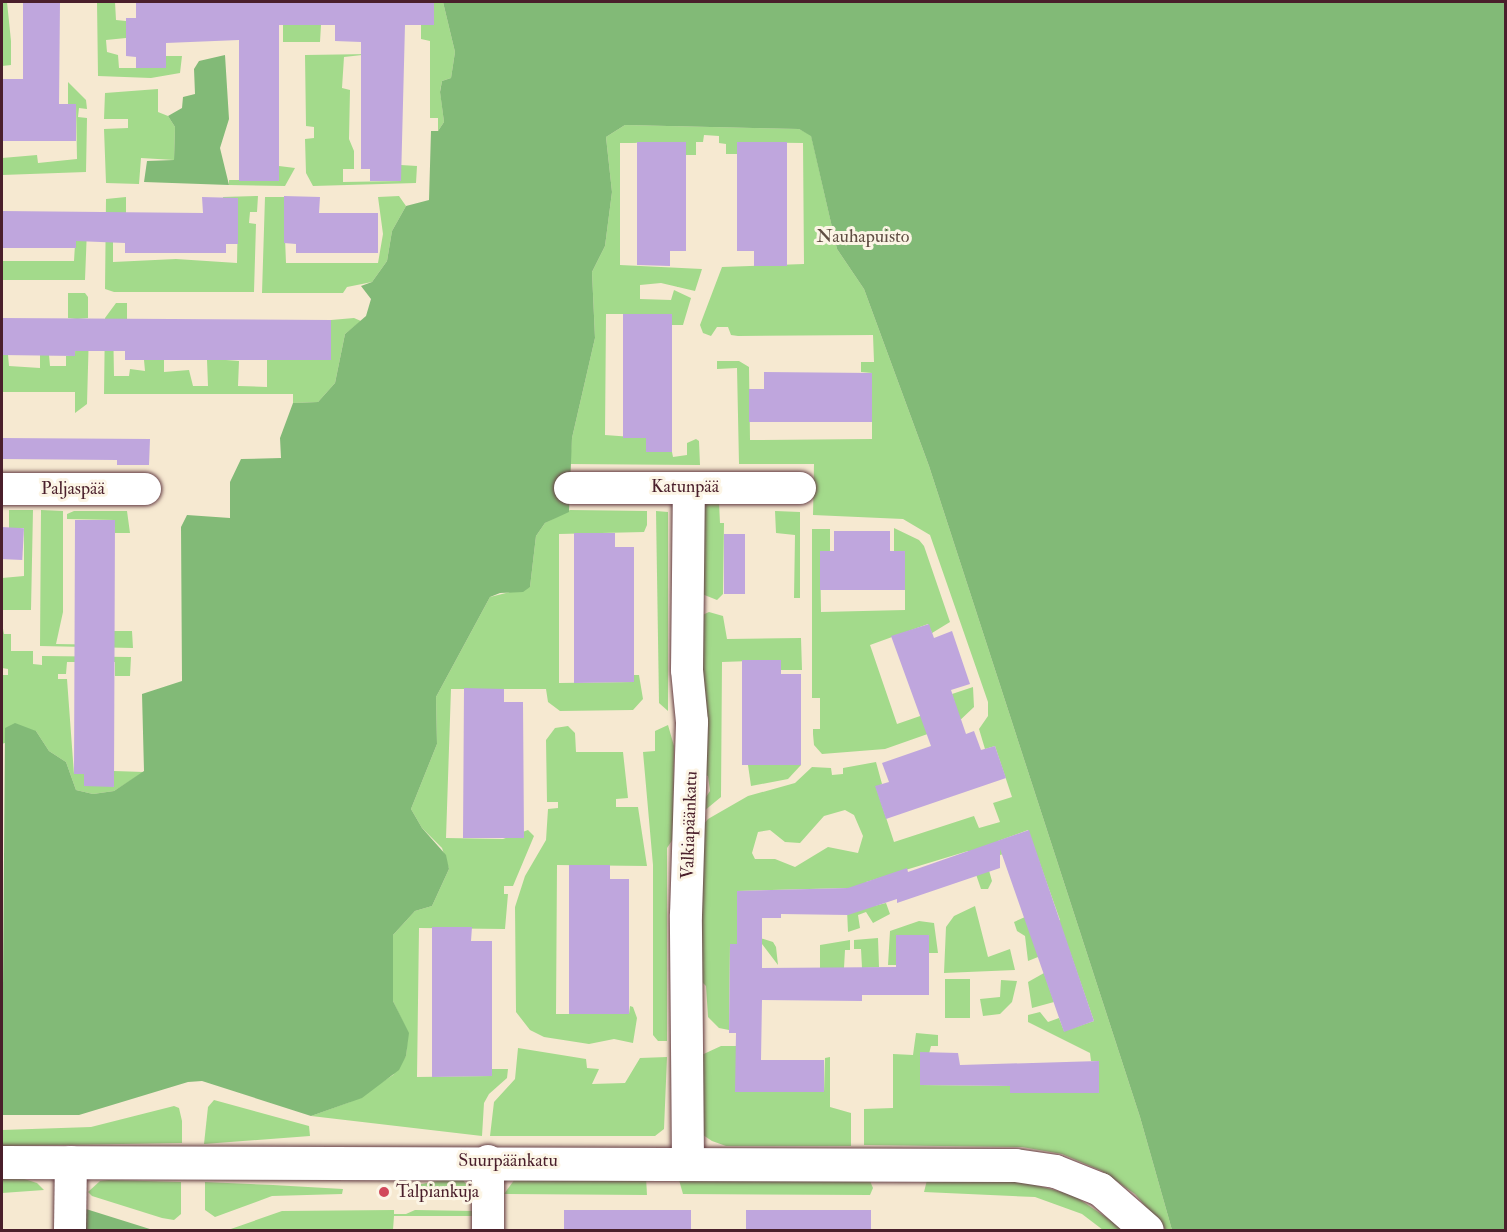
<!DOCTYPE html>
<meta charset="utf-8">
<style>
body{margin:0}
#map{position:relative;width:1507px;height:1232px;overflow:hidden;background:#f6e9d1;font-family:"IM FELL Double Pica",serif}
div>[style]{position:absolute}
.green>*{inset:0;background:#a3da8b;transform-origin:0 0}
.forest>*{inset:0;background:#82ba77}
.building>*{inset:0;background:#bfa6dd;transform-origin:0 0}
.roads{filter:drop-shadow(0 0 2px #643d44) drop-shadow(0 0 2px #643d44)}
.street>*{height:32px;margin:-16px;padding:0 16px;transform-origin:16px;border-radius:16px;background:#fff}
.secondary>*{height:33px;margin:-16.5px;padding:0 16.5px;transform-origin:16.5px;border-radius:16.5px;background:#fff}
.dots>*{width:16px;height:16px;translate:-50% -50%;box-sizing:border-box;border:3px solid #fcf5e5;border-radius:50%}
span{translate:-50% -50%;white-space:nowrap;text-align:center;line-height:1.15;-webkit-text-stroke:6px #fcf5e5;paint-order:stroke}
.park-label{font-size:18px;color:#604e43}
.street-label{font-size:18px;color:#4a1f2b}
.poi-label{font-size:18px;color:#4a1f2b}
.left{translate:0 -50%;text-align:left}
.frame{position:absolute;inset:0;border:3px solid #4a1f2b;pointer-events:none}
</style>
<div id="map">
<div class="green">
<div style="clip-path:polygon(2px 2px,7px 2px,11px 41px,11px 65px,2px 66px)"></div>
<div style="clip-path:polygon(97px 2px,115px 2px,116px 20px,126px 21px,126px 38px,106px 40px,107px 52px,118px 55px,119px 68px,166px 68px,166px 56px,182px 56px,180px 73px,151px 78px,98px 76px)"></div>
<div style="clip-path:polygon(296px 2px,308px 2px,308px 25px,321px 25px,320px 42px,283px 42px,283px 25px,296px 25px)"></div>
<div style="clip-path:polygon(434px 2px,443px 2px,455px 52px,451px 78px,442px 81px,440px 91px,444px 122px,438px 131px,438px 118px,430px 118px,430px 41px,421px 39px,421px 25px,434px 24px)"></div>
<div style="clip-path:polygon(371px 54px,344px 57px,342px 88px,350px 90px,349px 139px,354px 151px,354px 169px,343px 169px,343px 182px,401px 181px,401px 165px,417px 166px,416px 183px,313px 186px,306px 173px,305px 139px,314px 138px,314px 127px,306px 126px,305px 55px)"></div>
<div style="clip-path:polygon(68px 82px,86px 100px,87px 109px,79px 108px,78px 117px,87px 118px,86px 172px,2px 175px,2px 158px,37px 155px,38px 163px,77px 159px,76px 104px,68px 104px)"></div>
<div style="clip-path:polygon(158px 89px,158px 112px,168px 116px,175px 127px,174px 160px,141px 158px,139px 184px,106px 183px,104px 129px,128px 128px,128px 119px,104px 119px,105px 93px)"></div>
<div style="clip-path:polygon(evenodd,625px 125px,799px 129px,811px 135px,837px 249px,864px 289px,929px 466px,1140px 1117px,1172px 1230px,1166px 1230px,1135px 1194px,1102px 1171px,1062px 1154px,1022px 1147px,864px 1145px,864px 1109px,893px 1108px,893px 1054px,913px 1055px,916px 1033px,938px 1035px,938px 1046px,931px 1046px,921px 1085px,1010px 1086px,1010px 1093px,1099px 1093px,1099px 1061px,1091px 1061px,1090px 1053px,1028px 1022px,1028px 1015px,1040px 1012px,1048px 1022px,1059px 1018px,1064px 1031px,1094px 1021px,1063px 932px,1038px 957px,1028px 961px,1025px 936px,1017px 931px,1014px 922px,1025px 917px,1030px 931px,1060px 920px,1028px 830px,998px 841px,1003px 854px,986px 860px,992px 881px,988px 889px,981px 889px,968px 851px,866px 882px,874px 906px,886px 903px,890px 914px,873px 923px,866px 912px,858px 915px,860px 928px,848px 932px,846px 888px,737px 891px,760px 938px,773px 942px,776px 947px,778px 965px,762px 944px,730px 944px,729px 1030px,719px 1028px,708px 1017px,706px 986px,698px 978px,703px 825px,708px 819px,748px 796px,795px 783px,812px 767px,831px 768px,832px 775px,843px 774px,843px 768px,876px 762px,882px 784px,876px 787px,894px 842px,974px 816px,979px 828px,1000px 822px,993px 803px,1012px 797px,995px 746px,985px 749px,979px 729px,988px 716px,988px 702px,930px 535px,903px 519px,813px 515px,814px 464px,739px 464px,737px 368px,717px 369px,717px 361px,739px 361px,749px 367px,750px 440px,872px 439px,872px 373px,861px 372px,861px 362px,874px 362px,873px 335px,738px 336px,731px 335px,728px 327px,717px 327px,711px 336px,703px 333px,700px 325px,722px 267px,804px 264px,803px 143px,737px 142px,737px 154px,726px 154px,726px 144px,719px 143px,719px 136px,704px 135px,703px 142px,696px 142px,696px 155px,686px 155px,686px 142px,620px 143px,620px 265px,702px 269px,695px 291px,661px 283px,640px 285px,640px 299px,671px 300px,674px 290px,691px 298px,683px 325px,672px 325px,672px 314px,606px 314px,605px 435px,646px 438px,646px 452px,672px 452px,673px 457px,687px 455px,687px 443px,696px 439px,699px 441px,700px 465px,570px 464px,572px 438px,595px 338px,592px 272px,605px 246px,612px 192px,606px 137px,625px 125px,845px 810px,854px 815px,863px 836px,858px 853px,828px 847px,795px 867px,775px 859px,755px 859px,752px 853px,758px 832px,770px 830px,785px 842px,800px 843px,824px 816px,845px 810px)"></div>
<div style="clip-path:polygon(279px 166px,295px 168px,285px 186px,229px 185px,229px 180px,279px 180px)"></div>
<div style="clip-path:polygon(258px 196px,257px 212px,250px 212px,249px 223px,256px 224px,254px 292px,114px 292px,105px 289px,106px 199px,126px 197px,126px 213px,113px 213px,113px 262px,176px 259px,237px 263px,238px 213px,223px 213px,223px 197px)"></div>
<div style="clip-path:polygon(399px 196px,406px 206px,392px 231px,387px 261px,372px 282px,347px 287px,343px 293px,262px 293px,265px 197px,300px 197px,284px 213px,286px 263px,378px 263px,383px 234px,378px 197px)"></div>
<div style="clip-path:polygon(76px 228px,87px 229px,85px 280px,2px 280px,2px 261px,74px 261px)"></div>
<div style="clip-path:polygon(68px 293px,85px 293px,88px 297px,88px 318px,78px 319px,89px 331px,87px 404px,75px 413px,75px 392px,2px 392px,2px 355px,8px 355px,9px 366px,40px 368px,40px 355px,49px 355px,50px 366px,66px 366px,66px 356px,75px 355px,76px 319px,68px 318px)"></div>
<div style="clip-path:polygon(116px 303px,127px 303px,127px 319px,113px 319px,114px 376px,129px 376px,130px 369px,145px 371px,144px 360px,164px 360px,164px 372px,189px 370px,193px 386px,208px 386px,207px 360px,226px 360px,239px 361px,238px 386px,267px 387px,267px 360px,331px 360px,331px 320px,354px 318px,361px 321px,345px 334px,335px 383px,318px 402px,293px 403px,293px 394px,104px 394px,105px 318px)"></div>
<div style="clip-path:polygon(707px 501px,719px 502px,720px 523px,724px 523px,723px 594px,717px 600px,702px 594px,703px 505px)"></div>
<div style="clip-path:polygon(9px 510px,33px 510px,31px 610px,2px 610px,2px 578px,24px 576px,24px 528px,9px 528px)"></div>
<div style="clip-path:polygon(41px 510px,63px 511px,63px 612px,56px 644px,114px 645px,114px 631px,132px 631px,133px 648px,40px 646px)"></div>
<div style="clip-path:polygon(570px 510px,647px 511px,647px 525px,644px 532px,559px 534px,559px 683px,634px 682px,634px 675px,639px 675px,643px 699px,633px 710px,560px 711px,548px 702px,546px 689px,451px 689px,446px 838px,503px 839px,528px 830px,534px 836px,513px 886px,504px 886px,504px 894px,508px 894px,505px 929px,419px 928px,417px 1077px,491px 1076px,492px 1069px,508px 1069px,507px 1078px,489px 1094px,484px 1103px,482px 1136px,311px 1116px,350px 1102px,376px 1086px,393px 1075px,406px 1056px,408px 1033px,393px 1001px,393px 935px,415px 911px,432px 906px,449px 869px,442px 848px,422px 828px,411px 809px,437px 744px,436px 697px,490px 597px,530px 587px,536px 536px,545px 523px)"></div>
<div style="clip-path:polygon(74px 511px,127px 511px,130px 533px,115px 533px,115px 520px,67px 519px,67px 514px)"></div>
<div style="clip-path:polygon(656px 511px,668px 512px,668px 711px,659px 703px)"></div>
<div style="clip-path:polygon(775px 511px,800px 512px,800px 598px,794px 598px,795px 535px,776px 533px)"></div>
<div style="clip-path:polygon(894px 528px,919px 540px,924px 546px,950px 622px,932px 633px,928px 624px,870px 645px,897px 724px,955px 704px,952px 694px,973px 687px,974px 707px,956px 724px,885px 749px,822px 754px,814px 745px,813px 734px,813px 729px,820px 729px,820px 698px,812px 698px,812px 529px,830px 529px,830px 551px,820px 551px,821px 612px,905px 610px,905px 552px,894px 551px)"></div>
<div style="clip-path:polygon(709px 612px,723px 616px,727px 639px,801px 638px,802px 670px,781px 670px,781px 660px,722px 662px,721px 797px,704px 811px,700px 806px,710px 791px,708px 776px,703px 774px,700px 616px)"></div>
<div style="clip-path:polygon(2px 623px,4px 634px,11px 634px,11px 651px,33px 651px,33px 664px,42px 665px,42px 656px,131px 657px,130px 676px,115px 676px,115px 662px,67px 662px,66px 674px,58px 674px,58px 679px,67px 679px,74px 774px,84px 774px,84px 786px,114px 786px,114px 771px,144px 772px,114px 791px,93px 794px,76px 790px,66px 762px,49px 751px,36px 731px,2px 744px,2px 770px,2px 675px,8px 675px,8px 669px,2px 668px)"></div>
<div style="clip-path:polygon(668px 725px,674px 746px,673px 839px,667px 848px,667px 1041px,658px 1041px,653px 1035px,653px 865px,643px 752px,655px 751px,655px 731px)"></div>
<div style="clip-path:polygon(568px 726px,575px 733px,576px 752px,623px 752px,628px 798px,616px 799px,616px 807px,638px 807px,647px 866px,557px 865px,556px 1014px,629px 1014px,630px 1006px,633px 1007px,637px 1018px,633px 1043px,614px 1039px,589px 1044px,544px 1037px,530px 1030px,516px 1012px,515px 907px,525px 876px,546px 840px,548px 809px,558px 808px,558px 802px,547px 802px,546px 740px,555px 728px)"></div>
<div style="clip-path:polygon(748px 765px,801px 765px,788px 779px,751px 786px)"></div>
<div style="clip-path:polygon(975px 906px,988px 957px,1010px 949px,1015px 970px,944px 973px,946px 927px,954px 916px)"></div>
<div style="clip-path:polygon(919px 921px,934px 923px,938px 953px,929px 953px,896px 936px,896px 965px,888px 965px,890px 931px)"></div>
<div style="clip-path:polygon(878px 938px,879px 967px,862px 968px,861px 949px,854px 949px,854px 940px)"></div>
<div style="clip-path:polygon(850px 940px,850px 950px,845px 950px,844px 968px,820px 968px,820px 945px)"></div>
<div style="clip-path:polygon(1044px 973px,1054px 1002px,1032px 1008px,1028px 982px)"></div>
<div style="left:945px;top:979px;width:25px;height:39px"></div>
<div style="clip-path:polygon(1001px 980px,1017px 981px,1012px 1002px,1000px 1014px,983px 1016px,980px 999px,1000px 997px)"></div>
<div style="clip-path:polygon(721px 1046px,742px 1046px,747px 1060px,736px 1060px,736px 1092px,824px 1092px,825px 1058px,830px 1057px,830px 1107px,851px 1113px,851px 1146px,726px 1146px,712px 1141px,703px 1135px,695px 1058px)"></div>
<div style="clip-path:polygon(518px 1048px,586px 1059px,587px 1068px,599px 1069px,592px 1084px,625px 1083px,640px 1058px,667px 1057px,664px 1129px,655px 1136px,490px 1136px,494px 1102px,515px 1079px)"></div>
<div style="clip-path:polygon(214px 1100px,309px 1126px,310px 1136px,204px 1144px,208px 1107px)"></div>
<div style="clip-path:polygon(174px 1106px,179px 1108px,182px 1121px,182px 1143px,2px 1146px,2px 1130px,91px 1127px)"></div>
<div style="clip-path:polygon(18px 1177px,37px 1183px,44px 1190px,2px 1193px,2px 1179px)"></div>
<div style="clip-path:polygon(646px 1177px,647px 1195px,504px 1194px,515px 1179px)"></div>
<div style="clip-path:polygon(448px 1179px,463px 1180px,474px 1194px,412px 1193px,411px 1186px)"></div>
<div style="clip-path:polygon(1012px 1179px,1073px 1195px,1125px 1230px,1103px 1230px,1082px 1214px,1035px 1197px,924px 1192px,927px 1180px)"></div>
<div style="clip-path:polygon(109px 1180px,181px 1182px,181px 1214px,174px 1220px,162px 1218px,92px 1196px,88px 1192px,100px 1181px)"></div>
<div style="clip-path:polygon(679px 1180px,870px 1181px,873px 1188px,870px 1195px,683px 1194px)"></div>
<div style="clip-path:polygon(205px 1182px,273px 1185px,343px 1189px,342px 1194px,272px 1196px,215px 1217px,205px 1210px)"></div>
<div style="clip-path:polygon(394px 1210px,394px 1214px,406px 1214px,415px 1210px,473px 1211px,475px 1216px,394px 1216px,393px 1230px,228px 1230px,282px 1211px)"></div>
</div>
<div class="forest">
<div style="clip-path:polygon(443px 2px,1505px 2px,1505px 1230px,1172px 1230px,1140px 1117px,929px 466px,864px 289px,837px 249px,811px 136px,799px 129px,625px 125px,606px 137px,612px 192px,605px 246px,592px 272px,595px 338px,572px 438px,569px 512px,545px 523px,536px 536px,530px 587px,523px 592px,500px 593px,490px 597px,436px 697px,437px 744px,411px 809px,422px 828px,446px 855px,449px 869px,432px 906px,415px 911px,393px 935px,393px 1001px,409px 1033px,406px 1056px,399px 1070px,362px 1098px,311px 1116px,202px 1081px,188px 1082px,79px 1115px,2px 1115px,5px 728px,15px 723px,36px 731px,49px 751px,66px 762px,76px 790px,93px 794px,114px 791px,144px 771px,142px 694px,182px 681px,181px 527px,187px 515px,230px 518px,230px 482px,241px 459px,281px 458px,280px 438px,293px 403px,318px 402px,335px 383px,345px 334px,366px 316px,371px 299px,361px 286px,372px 282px,387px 261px,392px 231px,406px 206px,429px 200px,431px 131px,438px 131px,444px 122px,440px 92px,442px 81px,451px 78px,455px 52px)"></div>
<div style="clip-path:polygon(225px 55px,229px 119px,220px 148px,229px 185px,144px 182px,147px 161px,174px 160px,175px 127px,168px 116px,182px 108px,183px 97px,195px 94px,194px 69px,199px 61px)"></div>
<div style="clip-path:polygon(86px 1209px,153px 1230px,86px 1230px)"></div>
</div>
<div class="building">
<div style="clip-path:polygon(23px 2px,60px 2px,59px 104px,76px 104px,76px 141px,2px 141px,2px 79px,23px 79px)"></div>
<div style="clip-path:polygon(136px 2px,434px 2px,434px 25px,405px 25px,401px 181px,370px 181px,370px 169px,361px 169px,361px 42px,335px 41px,335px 25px,279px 25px,279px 181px,239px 181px,239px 40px,166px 43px,166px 68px,136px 68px,136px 57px,126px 56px,126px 18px,136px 18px)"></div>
<div style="clip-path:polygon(637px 142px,686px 142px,686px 251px,670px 251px,670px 266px,637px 265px)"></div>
<div style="clip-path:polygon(737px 142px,787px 142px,787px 266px,754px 266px,754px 251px,737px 251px)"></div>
<div style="clip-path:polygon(284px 196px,320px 197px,319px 213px,378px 213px,378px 253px,296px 253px,296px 244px,284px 243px)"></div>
<div style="clip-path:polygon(202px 197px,238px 198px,238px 244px,226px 244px,226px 253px,125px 253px,125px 243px,76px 241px,76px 248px,2px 248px,2px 211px,203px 213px)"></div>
<div style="clip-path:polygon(623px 314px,672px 314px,672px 452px,646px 452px,646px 438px,623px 438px)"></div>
<div style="clip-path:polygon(2px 318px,331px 320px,331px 360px,125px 360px,125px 351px,75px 351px,75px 356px,2px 355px)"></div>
<div style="clip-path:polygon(764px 372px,872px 373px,872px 422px,749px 422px,749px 389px,764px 389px)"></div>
<div style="clip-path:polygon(2px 438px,150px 439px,149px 465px,117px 465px,117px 460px,2px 459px)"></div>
<div style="clip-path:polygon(75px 520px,115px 520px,114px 787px,84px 786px,84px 774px,74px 774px)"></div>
<div style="left:2px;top:527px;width:22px;height:32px;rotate:3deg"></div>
<div style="clip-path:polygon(834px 531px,890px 531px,890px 551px,905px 551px,905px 590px,820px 590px,820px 551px,834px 551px)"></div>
<div style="clip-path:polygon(574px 533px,615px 533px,615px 547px,634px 547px,634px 682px,574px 683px)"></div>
<div style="left:724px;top:534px;width:21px;height:60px"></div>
<div style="clip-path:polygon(929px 624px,934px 638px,952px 631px,970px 684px,951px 690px,966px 734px,974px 731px,981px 750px,995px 746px,1006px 778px,886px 819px,875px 786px,889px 782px,882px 763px,931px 746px,891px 636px)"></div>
<div style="clip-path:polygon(742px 660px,781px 660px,781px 674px,801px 674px,801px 765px,742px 765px)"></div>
<div style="clip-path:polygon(464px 688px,504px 689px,504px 702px,523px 702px,524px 838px,463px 838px)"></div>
<div style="clip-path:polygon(1029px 830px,1094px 1021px,1064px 1032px,1000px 849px,1000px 868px,897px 903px,897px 899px,848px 915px,781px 914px,781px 918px,762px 918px,762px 968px,896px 967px,896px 935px,929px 935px,929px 995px,862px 995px,862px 1001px,762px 1000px,761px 1060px,824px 1060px,824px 1092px,735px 1092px,736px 1033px,729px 1033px,730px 944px,737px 944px,737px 891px,848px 888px,907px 868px,908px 872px)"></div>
<div style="clip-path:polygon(569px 865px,610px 865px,610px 879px,629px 879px,629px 1014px,569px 1014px)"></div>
<div style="clip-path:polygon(432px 927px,472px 927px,471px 941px,492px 941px,492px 1076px,432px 1077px)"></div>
<div style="clip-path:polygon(920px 1052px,958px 1053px,960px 1065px,1099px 1061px,1099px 1093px,1010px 1093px,1010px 1086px,920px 1085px)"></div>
<div style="left:564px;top:1210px;width:127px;height:20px"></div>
<div style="left:746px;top:1210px;width:125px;height:20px"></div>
</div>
<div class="roads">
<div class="street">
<div style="left:570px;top:488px;width:230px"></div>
<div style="left:2px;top:489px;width:143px"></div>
<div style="left:688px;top:1162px;width:247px;rotate:-90.5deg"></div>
<div style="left:686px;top:915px;width:193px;rotate:-88.2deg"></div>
<div style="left:692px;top:722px;width:52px;rotate:-95.5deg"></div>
<div style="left:687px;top:670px;width:182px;rotate:-89.4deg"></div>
<div style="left:70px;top:1230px;width:68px;rotate:-89.2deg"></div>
<div style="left:488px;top:1230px;width:69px;rotate:-90deg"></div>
</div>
<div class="secondary">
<div style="left:2px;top:1162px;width:1013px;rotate:0.17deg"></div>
<div style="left:1015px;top:1165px;width:40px;rotate:8.5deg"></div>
<div style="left:1055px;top:1171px;width:48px;rotate:21.8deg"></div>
<div style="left:1100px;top:1189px;width:62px;rotate:41.1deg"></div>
</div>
</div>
<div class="dots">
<div style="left:384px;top:1192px;background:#d1495b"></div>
</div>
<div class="park-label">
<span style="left:863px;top:237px">Nauhapuisto</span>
</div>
<div class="street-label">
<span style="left:685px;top:487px">Katunpää</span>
<span style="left:73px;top:489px">Paljaspää</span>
<span style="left:690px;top:825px;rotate:-88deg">Valkiapäänkatu</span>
<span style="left:508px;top:1161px">Suurpäänkatu</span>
</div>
<div class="poi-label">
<span class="left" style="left:396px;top:1192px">Talpiankuja</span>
</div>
<div class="frame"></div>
</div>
